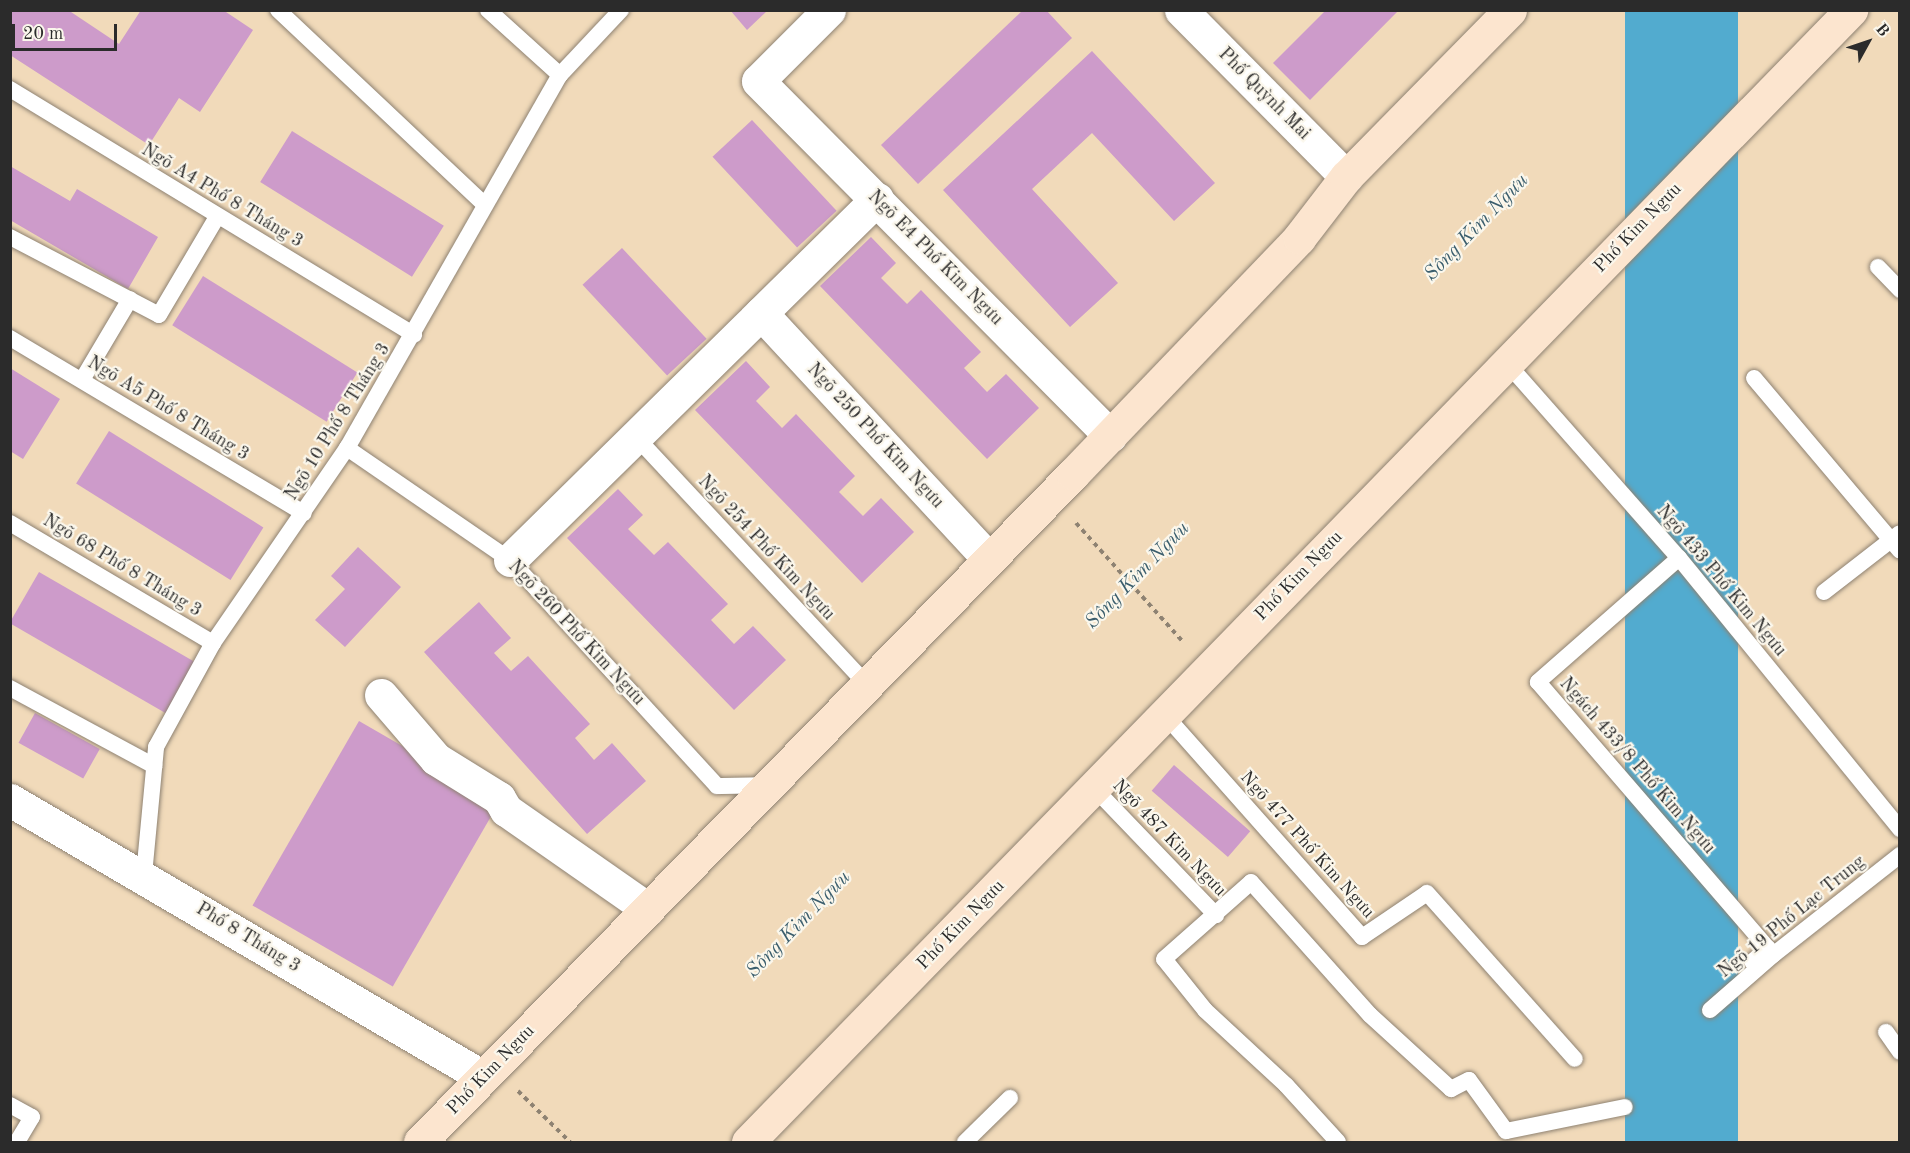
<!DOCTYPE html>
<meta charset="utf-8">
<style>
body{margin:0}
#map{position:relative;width:1910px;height:1153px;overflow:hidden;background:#f1daba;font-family:"Old Standard TT",serif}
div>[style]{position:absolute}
.water>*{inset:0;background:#52abcf;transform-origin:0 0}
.building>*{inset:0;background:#cd9bca;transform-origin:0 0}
.path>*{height:4px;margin-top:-2px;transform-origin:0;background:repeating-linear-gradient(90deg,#8e8272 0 4.5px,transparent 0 9px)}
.roads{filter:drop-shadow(0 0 2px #8e8272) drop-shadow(0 0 2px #8e8272)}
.service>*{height:16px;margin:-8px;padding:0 8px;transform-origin:8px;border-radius:8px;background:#fff}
.minor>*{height:33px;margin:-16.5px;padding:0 16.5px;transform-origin:16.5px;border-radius:16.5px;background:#fff}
.secondary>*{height:33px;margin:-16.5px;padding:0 16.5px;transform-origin:16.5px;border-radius:16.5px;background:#fce5cf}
span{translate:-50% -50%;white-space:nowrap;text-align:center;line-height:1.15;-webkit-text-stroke:4.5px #fbf7ec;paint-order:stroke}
.street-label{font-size:18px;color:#2b2b2b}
.water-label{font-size:20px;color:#3b5e6d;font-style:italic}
.frame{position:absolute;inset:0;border:12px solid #2b2b2b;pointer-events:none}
.north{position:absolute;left:1838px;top:12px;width:60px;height:60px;-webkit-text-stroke:4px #fbf7ec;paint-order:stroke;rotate:50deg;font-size:16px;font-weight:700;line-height:24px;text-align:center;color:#2b2b2b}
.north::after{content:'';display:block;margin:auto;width:21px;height:27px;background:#2b2b2b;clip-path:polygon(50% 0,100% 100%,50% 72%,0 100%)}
.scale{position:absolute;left:12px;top:24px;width:105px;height:27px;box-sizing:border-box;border:3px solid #2b2b2b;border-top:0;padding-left:8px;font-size:18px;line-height:21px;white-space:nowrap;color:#2b2b2b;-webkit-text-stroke:4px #fbf7ec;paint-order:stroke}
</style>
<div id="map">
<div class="water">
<div style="left:1625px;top:11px;width:113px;height:1581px"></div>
</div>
<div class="building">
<div style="clip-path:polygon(10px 10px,68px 10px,119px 44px,141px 10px,223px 10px,253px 30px,200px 112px,179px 98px,149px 145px,10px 55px)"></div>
<div style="clip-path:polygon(730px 10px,768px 10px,747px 30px)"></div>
<div style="clip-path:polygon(1023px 10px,1046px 10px,1072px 38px,918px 184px,881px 145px)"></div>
<div style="clip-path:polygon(1326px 10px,1399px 10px,1310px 100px,1273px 63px)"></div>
<div style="clip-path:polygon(1092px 51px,1215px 183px,1174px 221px,1092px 133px,1032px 189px,1118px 283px,1070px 327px,943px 190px)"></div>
<div style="left:752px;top:120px;width:124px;height:54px;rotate:47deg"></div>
<div style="left:292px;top:131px;width:179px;height:60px;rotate:32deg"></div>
<div style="clip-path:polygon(10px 166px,70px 201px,77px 189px,158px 237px,128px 289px,10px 220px)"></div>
<div style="clip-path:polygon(871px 237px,896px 263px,881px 278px,907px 304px,921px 290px,981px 352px,964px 368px,987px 392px,1006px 374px,1039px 408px,987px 459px,820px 286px)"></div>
<div style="left:622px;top:248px;width:124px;height:54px;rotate:47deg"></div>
<div style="left:203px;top:276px;width:182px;height:58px;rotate:32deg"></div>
<div style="clip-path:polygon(746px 361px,770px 387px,756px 401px,782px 428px,796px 414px,855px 476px,839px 492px,863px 516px,881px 498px,914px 532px,862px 583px,695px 410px)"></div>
<div style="clip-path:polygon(10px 368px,60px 399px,23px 459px,10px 451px)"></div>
<div style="left:109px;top:431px;width:182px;height:62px;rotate:32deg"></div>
<div style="clip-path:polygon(618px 489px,643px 515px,628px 529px,654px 555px,668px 542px,728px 604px,711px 620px,734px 644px,753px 626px,786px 660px,734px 710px,567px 538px)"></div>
<div style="clip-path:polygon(358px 547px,401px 587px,345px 647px,315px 620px,345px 589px,331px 576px)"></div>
<div style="left:39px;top:572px;width:184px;height:59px;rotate:30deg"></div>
<div style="clip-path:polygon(479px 602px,511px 638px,494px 653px,511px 671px,528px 656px,590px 724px,575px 738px,594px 760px,612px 743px,646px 781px,587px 834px,424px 652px)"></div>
<div style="left:35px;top:713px;width:74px;height:34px;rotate:29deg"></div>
<div style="left:359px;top:721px;width:162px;height:213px;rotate:30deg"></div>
<div style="left:1174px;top:765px;width:101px;height:34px;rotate:41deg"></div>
</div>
<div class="path">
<div style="left:1076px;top:523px;width:161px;rotate:48deg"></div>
<div style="left:518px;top:1091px;width:73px;rotate:44.4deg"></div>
</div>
<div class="roads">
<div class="service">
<div style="left:278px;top:10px;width:284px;rotate:43.3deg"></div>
<div style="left:488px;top:10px;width:97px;rotate:42.1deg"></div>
<div style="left:10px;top:89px;width:473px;rotate:31.3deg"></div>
<div style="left:10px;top:237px;width:168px;rotate:27.6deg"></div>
<div style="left:159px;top:315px;width:114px;rotate:-59.4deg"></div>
<div style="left:1878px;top:267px;width:32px;rotate:46deg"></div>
<div style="left:10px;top:338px;width:342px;rotate:30.8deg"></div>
<div style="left:1506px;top:362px;width:261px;rotate:48.6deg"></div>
<div style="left:1679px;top:558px;width:350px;rotate:50.8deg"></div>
<div style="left:1754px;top:378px;width:226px;rotate:49.8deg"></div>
<div style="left:82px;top:380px;width:94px;rotate:-59.3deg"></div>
<div style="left:636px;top:437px;width:338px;rotate:47deg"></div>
<div style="left:347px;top:448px;width:198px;rotate:34.5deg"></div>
<div style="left:510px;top:560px;width:306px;rotate:47.5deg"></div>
<div style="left:717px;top:786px;width:50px;rotate:-1.1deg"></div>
<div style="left:10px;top:523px;width:236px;rotate:30.6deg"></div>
<div style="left:1679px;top:558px;width:188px;rotate:138.7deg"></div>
<div style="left:1538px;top:682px;width:352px;rotate:49.2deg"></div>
<div style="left:1768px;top:948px;width:21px;rotate:139deg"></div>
<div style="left:1824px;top:592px;width:96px;rotate:-37.8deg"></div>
<div style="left:10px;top:688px;width:164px;rotate:28.4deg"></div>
<div style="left:1165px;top:715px;width:297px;rotate:48.4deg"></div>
<div style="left:1362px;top:937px;width:78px;rotate:-34.1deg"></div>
<div style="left:1427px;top:893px;width:222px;rotate:48.3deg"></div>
<div style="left:1095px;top:789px;width:175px;rotate:46.2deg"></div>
<div style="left:144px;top:875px;width:129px;rotate:-84.6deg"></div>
<div style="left:156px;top:747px;width:119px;rotate:-61.3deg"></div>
<div style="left:213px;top:643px;width:237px;rotate:-55.5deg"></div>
<div style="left:347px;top:448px;width:430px;rotate:-60.3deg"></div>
<div style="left:560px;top:75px;width:89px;rotate:-46.8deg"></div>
<div style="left:1710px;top:1010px;width:84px;rotate:-41.1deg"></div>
<div style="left:1773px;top:955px;width:162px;rotate:-38.2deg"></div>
<div style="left:1886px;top:1032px;width:24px;rotate:55deg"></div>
<div style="left:10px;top:1105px;width:25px;rotate:29deg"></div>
<div style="left:32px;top:1117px;width:29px;rotate:121deg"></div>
<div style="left:965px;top:1142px;width:63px;rotate:-44.4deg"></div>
<div style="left:1338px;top:1142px;width:77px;rotate:-132.4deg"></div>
<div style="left:1286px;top:1085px;width:110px;rotate:-137.2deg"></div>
<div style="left:1205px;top:1010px;width:65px;rotate:-128.8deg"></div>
<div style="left:1164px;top:959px;width:116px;rotate:-41.5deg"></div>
<div style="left:1251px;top:882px;width:178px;rotate:48.2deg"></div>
<div style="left:1370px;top:1015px;width:110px;rotate:42.4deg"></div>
<div style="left:1451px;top:1089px;width:20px;rotate:-27deg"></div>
<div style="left:1469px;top:1080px;width:63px;rotate:54deg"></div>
<div style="left:1506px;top:1131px;width:121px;rotate:-11.4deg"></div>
</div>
<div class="minor">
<div style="left:829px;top:10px;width:100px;rotate:135deg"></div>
<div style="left:758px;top:81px;width:500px;rotate:45.2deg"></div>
<div style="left:1181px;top:10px;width:235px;rotate:45.3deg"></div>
<div style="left:761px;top:313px;width:335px;rotate:47.2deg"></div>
<div style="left:510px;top:560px;width:515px;rotate:-44.53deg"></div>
<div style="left:381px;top:695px;width:84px;rotate:49.3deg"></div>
<div style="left:436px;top:759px;width:74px;rotate:31.8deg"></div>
<div style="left:499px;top:798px;width:14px;rotate:60deg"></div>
<div style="left:506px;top:810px;width:173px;rotate:34.9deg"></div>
<div style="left:10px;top:800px;width:548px;rotate:30.35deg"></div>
</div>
<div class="secondary">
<div style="left:420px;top:1142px;width:934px;rotate:-45.65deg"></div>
<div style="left:1073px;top:474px;width:327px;rotate:-46.2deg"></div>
<div style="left:1299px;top:238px;width:77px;rotate:-52.4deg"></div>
<div style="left:1346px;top:177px;width:234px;rotate:-45.5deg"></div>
<div style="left:748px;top:1142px;width:1581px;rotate:-45.74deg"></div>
</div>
</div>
<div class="street-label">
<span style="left:1264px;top:94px;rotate:45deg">Phố Quỳnh Mai</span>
<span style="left:222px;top:196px;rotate:31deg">Ngõ A4 Phố 8 Tháng 3</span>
<span style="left:1638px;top:228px;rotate:-46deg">Phố Kim Ngưu</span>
<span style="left:935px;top:258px;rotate:45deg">Ngõ E4 Phố Kim Ngưu</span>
<span style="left:168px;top:409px;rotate:31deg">Ngõ A5 Phố 8 Tháng 3</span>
<span style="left:338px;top:422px;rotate:-58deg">Ngõ 10 Phố 8 Tháng 3</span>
<span style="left:875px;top:436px;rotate:47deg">Ngõ 250 Phố Kim Ngưu</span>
<span style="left:766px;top:548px;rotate:47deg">Ngõ 254 Phố Kim Ngưu</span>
<span style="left:122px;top:566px;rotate:31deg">Ngõ 68 Phố 8 Tháng 3</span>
<span style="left:1299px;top:576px;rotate:-46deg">Phố Kim Ngưu</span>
<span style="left:1721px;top:581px;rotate:50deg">Ngõ 433 Phố Kim Ngưu</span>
<span style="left:576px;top:633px;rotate:47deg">Ngõ 260 Phố Kim Ngưu</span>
<span style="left:1637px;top:766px;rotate:49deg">Ngách 433/8 Phố Kim Ngưu</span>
<span style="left:1169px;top:838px;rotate:46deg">Ngõ 487 Kim Ngưu</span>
<span style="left:1307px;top:845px;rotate:48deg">Ngõ 477 Phố Kim Ngưu</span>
<span style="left:1792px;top:917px;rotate:-39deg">Ngõ 19 Phố Lạc Trung</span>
<span style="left:961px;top:925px;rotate:-46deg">Phố Kim Ngưu</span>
<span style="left:248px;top:938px;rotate:31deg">Phố 8 Tháng 3</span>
<span style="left:491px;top:1070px;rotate:-46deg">Phố Kim Ngưu</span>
</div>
<div class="water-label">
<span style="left:1477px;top:228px;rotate:-46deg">Sông Kim Ngưu</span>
<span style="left:1138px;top:576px;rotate:-46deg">Sông Kim Ngưu</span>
<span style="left:799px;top:925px;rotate:-46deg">Sông Kim Ngưu</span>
</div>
<div class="frame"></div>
<div class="north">B</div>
<div class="scale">20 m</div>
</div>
